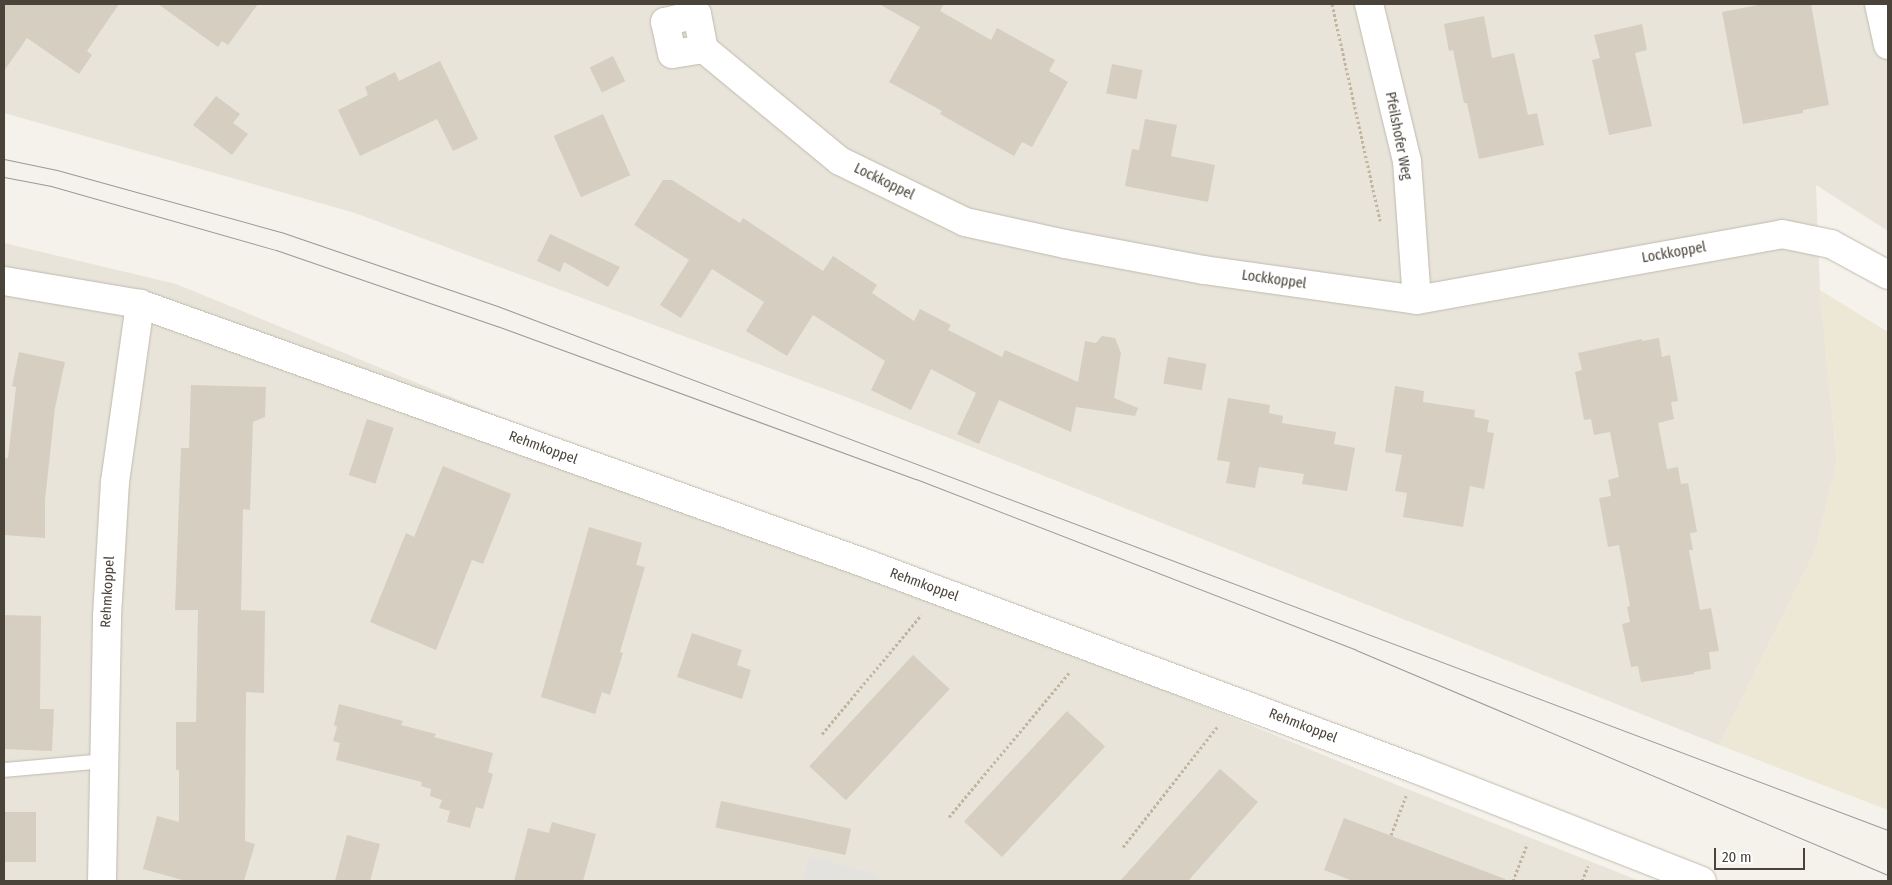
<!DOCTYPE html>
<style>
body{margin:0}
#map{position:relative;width:1892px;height:885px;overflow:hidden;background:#f5f2eb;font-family:"Fira Sans Condensed",sans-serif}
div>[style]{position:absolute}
.residential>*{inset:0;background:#e8e4d9}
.education>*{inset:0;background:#ede7d5}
.parking>*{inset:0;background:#e4e2df}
.building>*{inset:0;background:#d6cec0;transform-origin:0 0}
.path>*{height:3px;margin-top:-1.5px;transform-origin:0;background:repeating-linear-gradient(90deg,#c1b59f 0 2.5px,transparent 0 5px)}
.roads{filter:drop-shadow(0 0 1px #c0baad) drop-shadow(0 0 1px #c0baad)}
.service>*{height:14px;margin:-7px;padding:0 7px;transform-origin:7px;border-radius:7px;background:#fff}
.minor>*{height:28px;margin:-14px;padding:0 14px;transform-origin:14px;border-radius:14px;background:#fff}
.tram>*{height:1px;margin:-0.5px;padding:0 0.5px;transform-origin:0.5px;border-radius:0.5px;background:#999}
span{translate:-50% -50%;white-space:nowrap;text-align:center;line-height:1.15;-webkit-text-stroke:4.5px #fff;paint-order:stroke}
.street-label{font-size:14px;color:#494339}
.frame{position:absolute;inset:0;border:5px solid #494339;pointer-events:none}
.scale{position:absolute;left:1714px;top:848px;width:91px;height:22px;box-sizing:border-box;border:2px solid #494339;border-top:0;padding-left:6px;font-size:15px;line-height:18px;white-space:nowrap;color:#494339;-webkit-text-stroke:4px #fff;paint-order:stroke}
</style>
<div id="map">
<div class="residential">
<div style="clip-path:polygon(4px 4px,1888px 4px,1888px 231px,1816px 185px,1820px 290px,1837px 462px,1815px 551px,1719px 745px,846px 397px,355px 213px,4px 113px)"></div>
<div style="clip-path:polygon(4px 243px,176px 284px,1377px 777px,1640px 881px,4px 881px)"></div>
</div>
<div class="education">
<div style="clip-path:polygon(1820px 290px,1888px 332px,1888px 810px,1719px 745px,1815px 551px,1837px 462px)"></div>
</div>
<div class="parking">
<div style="clip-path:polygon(810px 856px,877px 875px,876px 881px,802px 881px)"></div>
</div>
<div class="building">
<div style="clip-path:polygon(4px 4px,119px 4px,87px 51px,92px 55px,79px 74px,27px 38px,4px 71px)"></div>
<div style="clip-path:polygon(158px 4px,258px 4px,228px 45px,222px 41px,218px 47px)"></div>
<div style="clip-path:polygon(879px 4px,944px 4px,940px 11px,991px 40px,997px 28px,1055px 60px,1049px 71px,1068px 82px,1032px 147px,1022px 142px,1014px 156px,940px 114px,942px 111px,889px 82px,920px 27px)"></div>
<div style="clip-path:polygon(1763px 4px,1811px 4px,1829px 105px,1803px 110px,1803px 113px,1743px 124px,1722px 12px)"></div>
<div style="clip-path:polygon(1484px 16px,1492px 58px,1514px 53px,1528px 115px,1537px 113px,1544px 145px,1479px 159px,1467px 103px,1464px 103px,1453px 50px,1449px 51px,1444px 24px)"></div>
<div style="clip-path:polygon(1642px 24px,1647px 50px,1635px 53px,1652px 126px,1609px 135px,1592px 60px,1600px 58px,1594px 35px)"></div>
<div style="left:613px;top:56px;width:28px;height:26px;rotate:64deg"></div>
<div style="clip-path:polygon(440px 61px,478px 139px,453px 151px,437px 119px,360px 156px,338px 110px,368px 95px,365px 87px,395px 72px,399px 81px)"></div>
<div style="left:1112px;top:64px;width:31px;height:30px;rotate:11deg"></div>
<div style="clip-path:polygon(216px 96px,240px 114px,233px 123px,248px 134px,232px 155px,193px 125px)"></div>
<div style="left:603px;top:114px;width:67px;height:54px;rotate:66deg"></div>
<div style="clip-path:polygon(1145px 119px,1177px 125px,1171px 156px,1215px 165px,1208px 202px,1125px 186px,1132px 149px,1139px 150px)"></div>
<div style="clip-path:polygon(663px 180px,672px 180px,740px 223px,743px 218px,823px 271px,833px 256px,877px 285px,872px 293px,914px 321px,920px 309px,951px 325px,948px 330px,1002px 357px,1005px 350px,1078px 382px,1085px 341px,1096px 343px,1102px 336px,1115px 338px,1121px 353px,1114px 398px,1138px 408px,1135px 416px,1076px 407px,1071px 432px,999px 400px,979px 444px,957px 434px,976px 393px,931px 369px,911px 410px,871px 390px,885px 361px,813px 315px,787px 356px,746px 331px,764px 302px,712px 269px,681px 318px,660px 305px,689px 260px,634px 225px)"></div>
<div style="clip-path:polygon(550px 234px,620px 267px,608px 287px,564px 262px,560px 272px,537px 261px)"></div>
<div style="clip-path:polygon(1659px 338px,1662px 357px,1670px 355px,1678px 401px,1671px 402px,1674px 419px,1658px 423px,1667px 469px,1678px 467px,1681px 484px,1688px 483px,1697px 532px,1690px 533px,1693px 550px,1689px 550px,1700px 610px,1711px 608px,1719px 651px,1709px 652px,1711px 669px,1694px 672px,1694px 674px,1641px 682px,1638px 666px,1631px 667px,1622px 624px,1630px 622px,1627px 607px,1630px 606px,1619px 545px,1608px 547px,1599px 498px,1611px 496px,1608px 480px,1619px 477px,1610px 432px,1594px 435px,1591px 419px,1584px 420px,1575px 372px,1582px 370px,1578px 353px,1642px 339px,1642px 341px)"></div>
<div style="clip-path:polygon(19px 352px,65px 362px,55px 408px,45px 500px,45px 538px,4px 535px,4px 458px,8px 458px,16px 387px,12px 386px)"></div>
<div style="left:1168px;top:357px;width:39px;height:27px;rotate:10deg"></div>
<div style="clip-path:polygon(191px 385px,266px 387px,265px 417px,253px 422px,250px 510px,243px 509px,241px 610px,265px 611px,264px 693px,246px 692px,245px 841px,255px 844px,244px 881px,186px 881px,143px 869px,157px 816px,179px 822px,179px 770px,176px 770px,176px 722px,196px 722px,198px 610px,175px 610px,181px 448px,189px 448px)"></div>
<div style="clip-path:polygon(1395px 386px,1424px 391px,1423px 402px,1475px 410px,1474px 417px,1489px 420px,1487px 432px,1494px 433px,1484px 489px,1470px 486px,1463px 527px,1403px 517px,1407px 493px,1395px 491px,1402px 455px,1385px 452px)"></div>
<div style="clip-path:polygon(1228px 398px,1270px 405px,1269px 413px,1283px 416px,1282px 423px,1336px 432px,1334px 444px,1355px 448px,1347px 491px,1302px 484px,1304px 474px,1259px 467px,1255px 488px,1226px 483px,1230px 462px,1217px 460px)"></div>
<div style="left:367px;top:419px;width:28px;height:59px;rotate:18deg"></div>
<div style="clip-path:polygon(443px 466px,511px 494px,483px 564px,472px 560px,436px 650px,370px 622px,406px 533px,414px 537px)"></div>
<div style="clip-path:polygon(589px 527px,642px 543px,636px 565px,645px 567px,620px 652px,623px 653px,610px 695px,602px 692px,595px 714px,541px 697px)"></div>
<div style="clip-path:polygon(4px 615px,41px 616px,40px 709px,54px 709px,52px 751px,4px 749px)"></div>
<div style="clip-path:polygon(692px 633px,742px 650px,737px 665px,751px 670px,742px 699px,677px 677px)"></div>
<div style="left:913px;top:655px;width:50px;height:152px;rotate:43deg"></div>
<div style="clip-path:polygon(339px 704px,403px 721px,401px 725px,436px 734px,434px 737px,493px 753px,488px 772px,493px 774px,483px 809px,476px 807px,470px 828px,447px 822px,450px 811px,439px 808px,442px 800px,430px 796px,431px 789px,421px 786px,422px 782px,336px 760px,340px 743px,333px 741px,337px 727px,334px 725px)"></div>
<div style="left:1067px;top:711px;width:52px;height:151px;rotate:43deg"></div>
<div style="clip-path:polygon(1220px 769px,1258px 802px,1188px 881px,1120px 881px)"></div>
<div style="left:721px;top:801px;width:133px;height:27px;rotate:12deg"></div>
<div style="left:4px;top:812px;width:32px;height:50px"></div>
<div style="clip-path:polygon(1344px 818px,1505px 879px,1505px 881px,1353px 881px,1324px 870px)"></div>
<div style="clip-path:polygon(552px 822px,596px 834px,583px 881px,514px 881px,528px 828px,549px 833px)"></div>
<div style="clip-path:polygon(347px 835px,380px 844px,370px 881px,335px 881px)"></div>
</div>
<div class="path">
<div style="left:1332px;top:4px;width:222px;rotate:77.5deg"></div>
<div style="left:822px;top:734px;width:155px;rotate:-50.2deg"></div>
<div style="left:949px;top:817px;width:189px;rotate:-50.2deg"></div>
<div style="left:1391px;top:835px;width:42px;rotate:-69deg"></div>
<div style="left:1123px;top:847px;width:154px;rotate:-51.9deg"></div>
<div style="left:1513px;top:881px;width:40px;rotate:-69deg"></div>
<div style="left:1582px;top:881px;width:16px;rotate:-68deg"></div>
</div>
<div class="roads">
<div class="service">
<div style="left:4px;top:770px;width:100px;rotate:-5.1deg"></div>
</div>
<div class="minor">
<div style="left:1369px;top:4px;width:162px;rotate:76.4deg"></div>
<div style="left:1407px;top:161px;width:139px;rotate:85.9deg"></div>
<div style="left:1879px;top:4px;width:42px;rotate:77.6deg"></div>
<div style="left:704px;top:49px;width:32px;rotate:171deg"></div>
<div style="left:672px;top:54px;width:33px;rotate:-102deg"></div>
<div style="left:665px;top:22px;width:33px;rotate:-14deg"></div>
<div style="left:697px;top:14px;width:36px;rotate:79deg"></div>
<div style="left:704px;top:49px;width:176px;rotate:39.5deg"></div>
<div style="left:840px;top:161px;width:139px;rotate:26deg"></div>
<div style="left:965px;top:222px;width:102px;rotate:12.4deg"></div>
<div style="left:1065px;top:244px;width:141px;rotate:10.6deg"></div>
<div style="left:1204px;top:270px;width:215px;rotate:8deg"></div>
<div style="left:1417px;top:300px;width:371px;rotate:-10.2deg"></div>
<div style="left:1782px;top:234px;width:50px;rotate:11.5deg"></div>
<div style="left:1831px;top:244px;width:65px;rotate:28.5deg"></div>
<div style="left:4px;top:281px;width:138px;rotate:9.6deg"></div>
<div style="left:140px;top:304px;width:775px;rotate:19.67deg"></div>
<div style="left:870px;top:565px;width:583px;rotate:20.49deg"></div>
<div style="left:1416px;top:769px;width:307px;rotate:21.4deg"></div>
<div style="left:102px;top:881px;width:265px;rotate:-88.9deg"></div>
<div style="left:107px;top:616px;width:134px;rotate:-86.6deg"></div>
<div style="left:115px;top:482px;width:180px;rotate:-82deg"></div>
</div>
</div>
<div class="tram">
<div style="left:4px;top:159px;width:54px;rotate:11.7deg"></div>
<div style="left:57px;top:170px;width:232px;rotate:15.5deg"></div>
<div style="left:281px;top:232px;width:231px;rotate:18.9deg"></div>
<div style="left:500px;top:307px;width:1483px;rotate:20.65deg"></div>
<div style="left:4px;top:177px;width:48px;rotate:10.8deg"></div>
<div style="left:51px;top:186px;width:234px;rotate:15.9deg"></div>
<div style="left:276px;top:250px;width:234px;rotate:19deg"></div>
<div style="left:497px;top:326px;width:446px;rotate:20.1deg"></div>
<div style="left:916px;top:479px;width:472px;rotate:21.2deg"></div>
<div style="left:1356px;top:650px;width:578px;rotate:22.93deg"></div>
</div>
<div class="street-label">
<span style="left:1398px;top:136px;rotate:79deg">Pfeilshofer Weg</span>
<span style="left:884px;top:182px;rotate:26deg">Lockkoppel</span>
<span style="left:1674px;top:253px;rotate:-10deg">Lockkoppel</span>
<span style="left:1274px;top:280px;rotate:8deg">Lockkoppel</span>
<span style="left:543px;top:448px;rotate:20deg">Rehmkoppel</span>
<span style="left:924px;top:585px;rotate:20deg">Rehmkoppel</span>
<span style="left:108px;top:592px;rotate:-87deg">Rehmkoppel</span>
<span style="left:1303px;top:726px;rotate:21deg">Rehmkoppel</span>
</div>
<div class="frame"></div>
<div class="scale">20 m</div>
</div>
